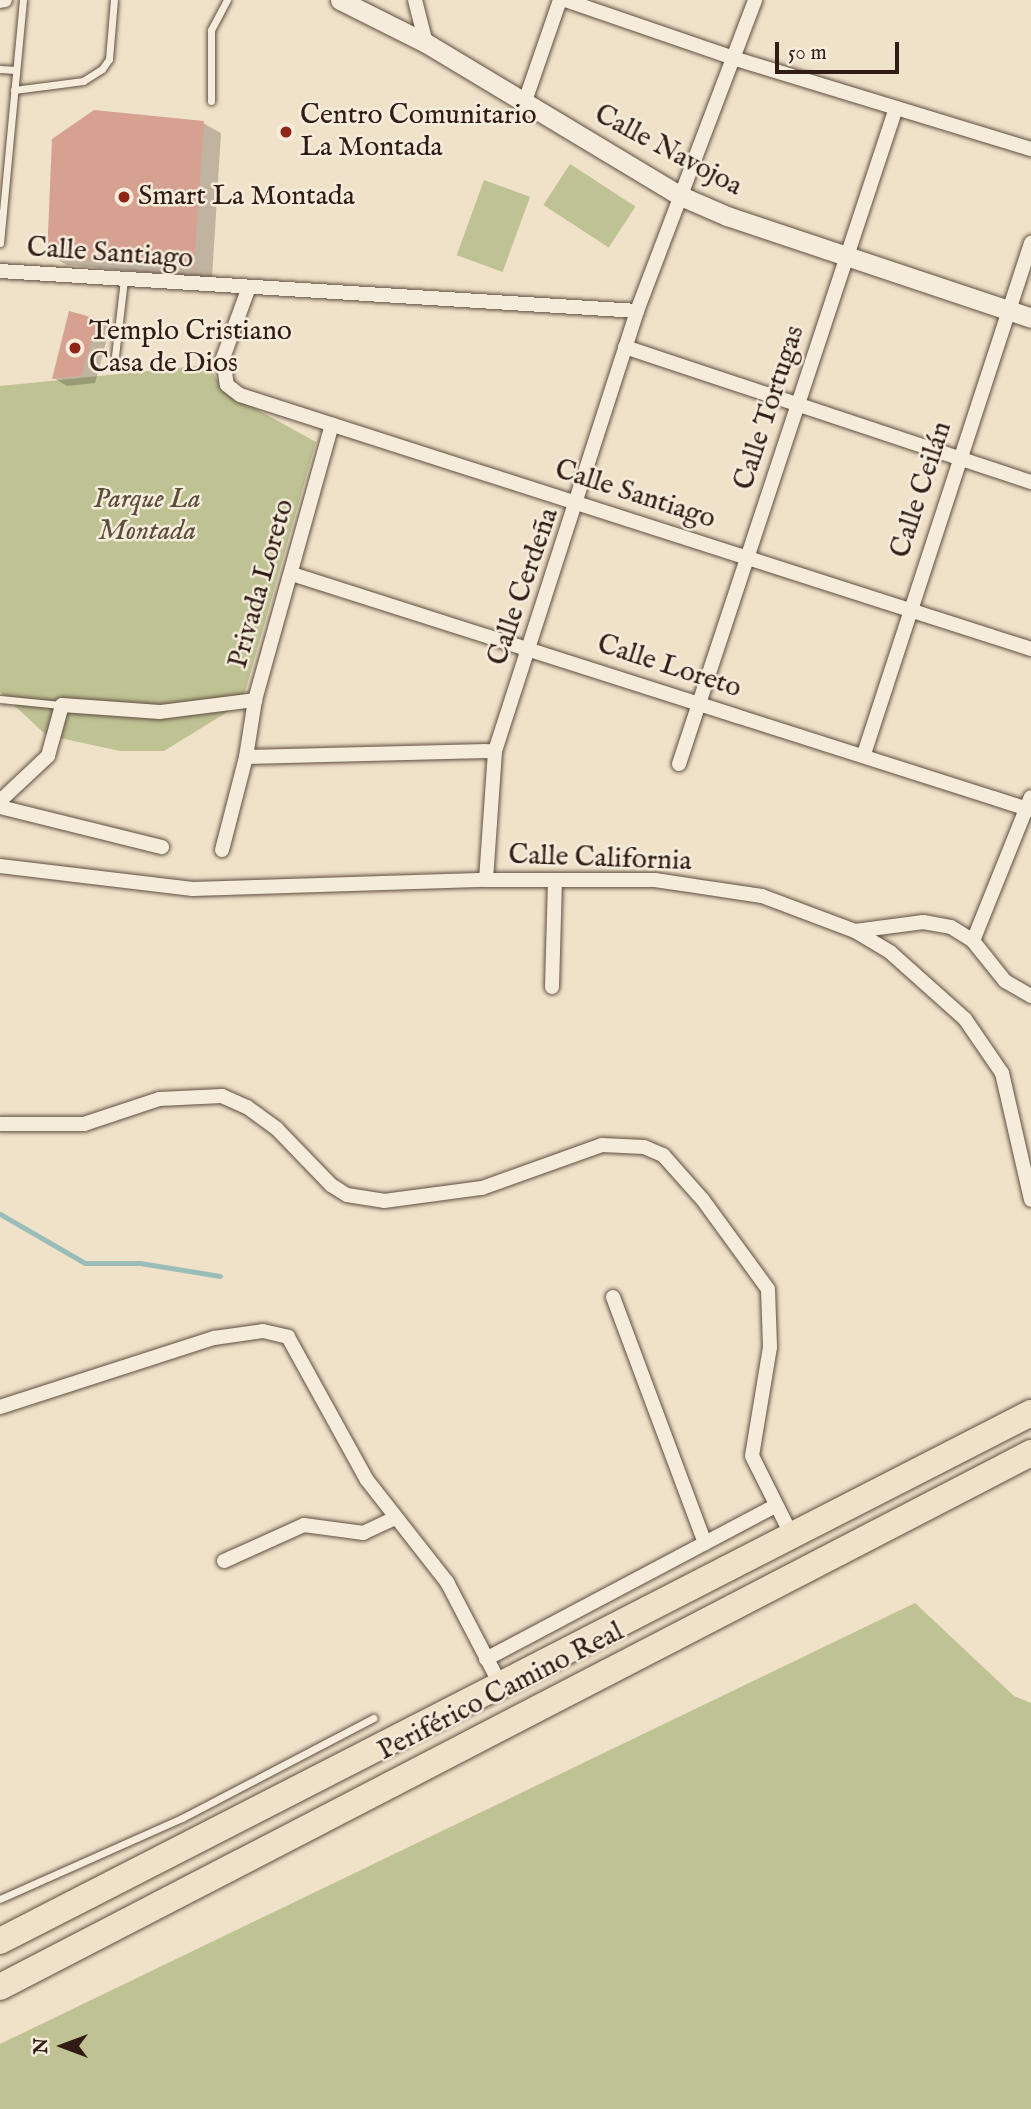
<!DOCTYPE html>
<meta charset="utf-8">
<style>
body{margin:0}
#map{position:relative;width:1031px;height:2109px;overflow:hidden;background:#f0e2c9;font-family:"IM FELL English",serif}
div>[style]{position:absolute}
.green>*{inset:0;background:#bfc293;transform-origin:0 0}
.shadow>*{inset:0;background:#0003}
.stream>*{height:5px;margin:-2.5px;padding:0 2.5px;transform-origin:2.5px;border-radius:2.5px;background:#9abdb9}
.building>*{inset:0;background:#d7a191}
.roads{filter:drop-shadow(0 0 2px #604e41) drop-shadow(0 0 2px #604e41)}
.lane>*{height:7px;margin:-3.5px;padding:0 3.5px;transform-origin:3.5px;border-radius:3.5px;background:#f5ecdc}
.street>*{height:14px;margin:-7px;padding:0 7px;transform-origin:7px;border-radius:7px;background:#f5ecdc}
.secondary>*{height:19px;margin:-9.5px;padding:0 9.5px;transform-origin:9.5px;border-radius:9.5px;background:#f5ecdc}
.highway>*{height:26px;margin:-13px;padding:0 13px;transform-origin:13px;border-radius:13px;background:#f0e2c9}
.dots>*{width:19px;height:19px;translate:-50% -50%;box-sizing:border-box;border:4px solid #f5ecdc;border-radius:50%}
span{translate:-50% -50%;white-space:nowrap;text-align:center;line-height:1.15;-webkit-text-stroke:5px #f5ecdc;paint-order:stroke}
.poi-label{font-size:28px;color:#301c14}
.left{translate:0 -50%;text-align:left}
.street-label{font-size:28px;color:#301c14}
.park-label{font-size:28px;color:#5b4e3a;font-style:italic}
.north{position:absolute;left:28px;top:2011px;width:70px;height:70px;-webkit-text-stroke:5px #f5ecdc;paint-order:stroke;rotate:270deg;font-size:19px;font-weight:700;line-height:28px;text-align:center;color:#301c14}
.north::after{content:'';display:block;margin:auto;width:24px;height:32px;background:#301c14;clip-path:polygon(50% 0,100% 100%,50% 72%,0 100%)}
.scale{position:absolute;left:775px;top:42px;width:124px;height:32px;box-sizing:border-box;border:4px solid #301c14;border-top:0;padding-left:9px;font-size:21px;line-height:24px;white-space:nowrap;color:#301c14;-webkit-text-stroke:5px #f5ecdc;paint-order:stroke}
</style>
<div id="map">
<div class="green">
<div style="left:570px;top:164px;width:78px;height:49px;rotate:33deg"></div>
<div style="left:484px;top:180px;width:49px;height:80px;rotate:20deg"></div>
<div style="clip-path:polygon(208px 365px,224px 391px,316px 442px,242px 703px,164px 751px,120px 751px,46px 735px,0 692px,0 386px)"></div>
<div style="clip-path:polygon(915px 1603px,1014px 1696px,1031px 1703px,1031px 2109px,0 2109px,0 2044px)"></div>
</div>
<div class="shadow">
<div style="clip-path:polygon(203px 123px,221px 133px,212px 278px,67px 265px,49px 255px)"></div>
<div style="clip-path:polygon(97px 320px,110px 328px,95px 383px,67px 386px,54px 378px)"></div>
</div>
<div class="stream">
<div style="left:0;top:1214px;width:98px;rotate:30deg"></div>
<div style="left:85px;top:1263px;width:55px"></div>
<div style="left:140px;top:1263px;width:81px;rotate:9.2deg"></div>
</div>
<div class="building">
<div style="clip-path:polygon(94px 110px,204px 121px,194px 268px,47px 256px,52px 139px)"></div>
<div style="clip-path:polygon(69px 311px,98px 319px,81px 376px,52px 379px)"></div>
</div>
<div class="roads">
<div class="lane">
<div style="left:0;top:69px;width:16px;rotate:4deg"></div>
<div style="left:14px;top:90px;width:70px;rotate:-7.4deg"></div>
<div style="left:83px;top:81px;width:22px;rotate:-32deg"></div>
<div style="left:102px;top:69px;width:12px;rotate:-55deg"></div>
<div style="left:109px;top:59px;width:59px;rotate:-85.2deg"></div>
<div style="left:211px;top:101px;width:71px;rotate:-90deg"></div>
<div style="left:211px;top:30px;width:34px;rotate:-62deg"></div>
<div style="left:0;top:243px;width:244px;rotate:-84.6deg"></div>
<div style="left:115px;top:356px;width:78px;rotate:-83.3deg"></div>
<div style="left:0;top:699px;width:61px;rotate:5.6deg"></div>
<div style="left:0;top:1899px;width:199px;rotate:-24deg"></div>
<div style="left:182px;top:1818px;width:216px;rotate:-27.6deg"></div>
</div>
<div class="street">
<div style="left:415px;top:0;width:44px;rotate:75.7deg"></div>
<div style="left:565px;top:0;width:178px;rotate:19deg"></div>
<div style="left:733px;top:58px;width:312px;rotate:17deg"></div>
<div style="left:0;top:1px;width:5px;rotate:-11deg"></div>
<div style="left:524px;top:104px;width:110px;rotate:-70.9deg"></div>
<div style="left:0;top:271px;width:638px;rotate:3.59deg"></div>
<div style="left:249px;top:287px;width:76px;rotate:110.1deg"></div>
<div style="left:223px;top:358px;width:27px;rotate:82deg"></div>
<div style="left:227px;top:385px;width:16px;rotate:38deg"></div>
<div style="left:240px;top:395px;width:831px;rotate:17.8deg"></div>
<div style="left:625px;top:347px;width:428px;rotate:18.4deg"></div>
<div style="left:292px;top:574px;width:776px;rotate:17.71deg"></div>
<div style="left:864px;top:754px;width:538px;rotate:-71.9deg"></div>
<div style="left:246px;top:757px;width:249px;rotate:-1.4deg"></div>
<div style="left:679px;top:764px;width:691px;rotate:-71.7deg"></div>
<div style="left:0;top:801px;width:66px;rotate:-43.2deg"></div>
<div style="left:48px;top:756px;width:53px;rotate:-74.6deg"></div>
<div style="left:62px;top:705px;width:98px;rotate:4.1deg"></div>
<div style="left:160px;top:712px;width:96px;rotate:-7.2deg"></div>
<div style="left:0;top:807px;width:167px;rotate:13.9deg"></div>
<div style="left:222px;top:850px;width:96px;rotate:-75.5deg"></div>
<div style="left:246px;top:757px;width:58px;rotate:-81deg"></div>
<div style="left:255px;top:700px;width:286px;rotate:-74.4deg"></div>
<div style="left:0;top:866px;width:194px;rotate:6.8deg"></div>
<div style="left:193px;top:889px;width:293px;rotate:-1.8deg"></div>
<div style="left:486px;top:880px;width:169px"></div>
<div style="left:655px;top:880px;width:108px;rotate:8.5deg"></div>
<div style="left:762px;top:896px;width:99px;rotate:20.6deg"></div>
<div style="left:855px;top:931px;width:41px;rotate:31deg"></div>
<div style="left:890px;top:952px;width:101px;rotate:41.8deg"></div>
<div style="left:965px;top:1019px;width:65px;rotate:55.6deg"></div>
<div style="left:1002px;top:1073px;width:130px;rotate:77.1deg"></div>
<div style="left:486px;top:880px;width:129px;rotate:-86deg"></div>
<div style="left:495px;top:751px;width:462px;rotate:-72.1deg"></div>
<div style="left:637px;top:311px;width:333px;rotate:-69.2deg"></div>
<div style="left:855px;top:931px;width:69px;rotate:-7.5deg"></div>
<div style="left:923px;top:922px;width:28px;rotate:10deg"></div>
<div style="left:951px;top:927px;width:26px;rotate:32deg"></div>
<div style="left:973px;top:941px;width:51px;rotate:51.3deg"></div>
<div style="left:1005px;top:981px;width:30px;rotate:30deg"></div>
<div style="left:973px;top:941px;width:155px;rotate:-68.1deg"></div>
<div style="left:552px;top:987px;width:105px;rotate:-88.4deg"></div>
<div style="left:0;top:1124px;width:84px"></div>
<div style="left:84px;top:1124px;width:79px;rotate:-18.4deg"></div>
<div style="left:159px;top:1099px;width:63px;rotate:-2.7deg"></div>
<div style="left:222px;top:1096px;width:27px;rotate:24deg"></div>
<div style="left:247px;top:1107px;width:37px;rotate:36deg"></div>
<div style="left:277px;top:1129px;width:78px;rotate:46deg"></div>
<div style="left:331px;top:1185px;width:19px;rotate:32deg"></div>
<div style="left:347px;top:1195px;width:37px;rotate:9deg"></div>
<div style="left:384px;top:1201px;width:99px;rotate:-7.6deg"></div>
<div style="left:482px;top:1188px;width:127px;rotate:-19.7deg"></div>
<div style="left:602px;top:1145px;width:42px;rotate:2.7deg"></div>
<div style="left:644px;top:1147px;width:21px;rotate:23deg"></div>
<div style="left:663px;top:1155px;width:60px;rotate:48.4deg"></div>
<div style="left:703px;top:1200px;width:110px;rotate:53.9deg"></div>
<div style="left:768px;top:1289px;width:58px;rotate:88deg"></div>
<div style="left:770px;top:1347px;width:110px;rotate:99.4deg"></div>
<div style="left:752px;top:1456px;width:89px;rotate:63.4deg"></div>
<div style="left:613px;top:1297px;width:263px;rotate:69.5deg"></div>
<div style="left:0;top:1407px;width:225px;rotate:-17.9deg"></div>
<div style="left:214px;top:1338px;width:49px;rotate:-8.1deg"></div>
<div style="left:263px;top:1331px;width:26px;rotate:13deg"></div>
<div style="left:288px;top:1337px;width:163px;rotate:61.1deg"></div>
<div style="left:367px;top:1480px;width:130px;rotate:51.9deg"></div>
<div style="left:447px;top:1582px;width:113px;rotate:62.5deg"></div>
<div style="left:224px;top:1561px;width:88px;rotate:-24.2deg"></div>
<div style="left:304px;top:1525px;width:60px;rotate:7.7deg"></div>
<div style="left:363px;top:1533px;width:35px;rotate:-25deg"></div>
<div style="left:486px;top:1659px;width:327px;rotate:-27.9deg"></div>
</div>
<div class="secondary">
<div style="left:340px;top:0;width:96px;rotate:26.6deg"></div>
<div style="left:426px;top:43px;width:297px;rotate:31deg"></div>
<div style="left:681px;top:196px;width:50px;rotate:23.5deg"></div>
<div style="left:727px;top:216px;width:321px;rotate:18.5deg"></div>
</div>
<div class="highway">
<div style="left:0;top:1941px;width:1158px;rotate:-27.12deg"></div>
<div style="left:0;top:1987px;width:1161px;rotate:-27.38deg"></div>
</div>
</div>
<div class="dots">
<div style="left:286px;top:132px;background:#8f2418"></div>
<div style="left:124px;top:197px;background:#8f2418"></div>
<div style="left:75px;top:348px;background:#8f2418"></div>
</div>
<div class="poi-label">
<span class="left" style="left:300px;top:132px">Centro Comunitario<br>La Montada</span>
<span class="left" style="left:138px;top:197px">Smart La Montada</span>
<span class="left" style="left:89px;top:348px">Templo Cristiano<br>Casa de Dios</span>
</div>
<div class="street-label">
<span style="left:668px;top:151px;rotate:28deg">Calle Navojoa</span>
<span style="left:110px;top:254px;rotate:4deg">Calle Santiago</span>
<span style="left:770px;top:408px;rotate:-72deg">Calle Tortugas</span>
<span style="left:922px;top:490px;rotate:-72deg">Calle Ceilán</span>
<span style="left:635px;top:495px;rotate:18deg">Calle Santiago</span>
<span style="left:262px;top:584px;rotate:-74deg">Privada Loreto</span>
<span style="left:524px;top:587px;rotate:-71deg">Calle Cerdeña</span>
<span style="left:669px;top:667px;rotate:18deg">Calle Loreto</span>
<span style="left:600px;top:859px;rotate:2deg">Calle California</span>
<span style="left:501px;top:1692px;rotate:-27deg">Periférico Camino Real</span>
</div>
<div class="park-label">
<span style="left:147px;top:516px">Parque La<br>Montada</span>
</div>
<div class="north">N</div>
<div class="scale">50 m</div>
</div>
